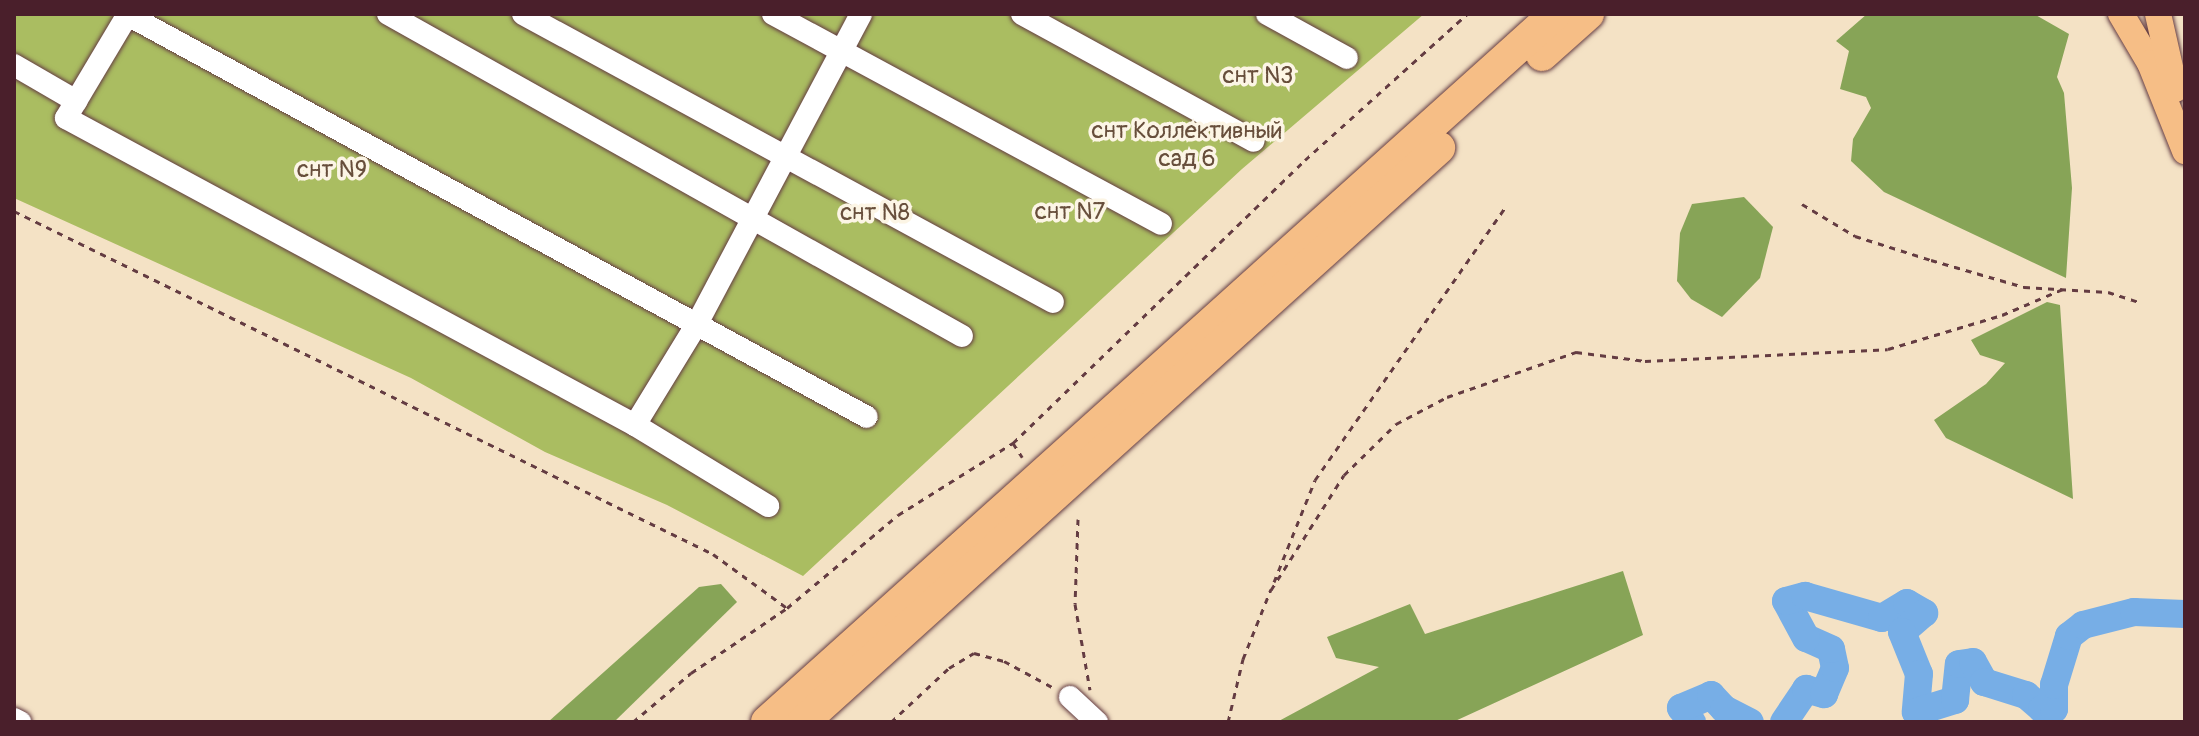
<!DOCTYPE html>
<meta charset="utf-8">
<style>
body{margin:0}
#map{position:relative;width:2199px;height:736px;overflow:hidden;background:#f4e2c5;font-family:Pangolin,sans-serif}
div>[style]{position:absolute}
.green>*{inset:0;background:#aabd61}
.forest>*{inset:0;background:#87a457}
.river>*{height:28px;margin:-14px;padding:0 14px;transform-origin:14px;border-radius:14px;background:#77aee6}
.path>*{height:3px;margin-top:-1.5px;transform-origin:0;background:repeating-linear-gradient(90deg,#643c42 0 6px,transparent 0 12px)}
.roads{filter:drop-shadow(0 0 2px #643c42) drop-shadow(0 0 2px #643c42)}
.minor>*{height:22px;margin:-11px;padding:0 11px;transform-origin:11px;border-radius:11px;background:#fff}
.major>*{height:26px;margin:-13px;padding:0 13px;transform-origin:13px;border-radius:13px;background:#f6be86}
.highway>*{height:32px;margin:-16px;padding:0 16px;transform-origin:16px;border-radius:16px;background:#f6be86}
span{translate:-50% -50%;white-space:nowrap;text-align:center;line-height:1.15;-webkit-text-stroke:7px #fcf5e5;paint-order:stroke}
.park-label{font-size:24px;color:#674e3b}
.frame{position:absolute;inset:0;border:16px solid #4a1f2b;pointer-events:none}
</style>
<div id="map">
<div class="green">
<div style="clip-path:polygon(14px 14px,1424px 14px,1242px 169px,803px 576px,667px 505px,545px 452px,411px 378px,14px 198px)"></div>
</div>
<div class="forest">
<div style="clip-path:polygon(1867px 14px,2034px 14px,2069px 34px,2057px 77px,2064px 93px,2072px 188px,2066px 278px,1884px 192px,1851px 161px,1853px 139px,1871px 108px,1866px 97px,1840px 89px,1849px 51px,1836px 41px)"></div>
<div style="clip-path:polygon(1744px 197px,1773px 227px,1760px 278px,1722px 317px,1691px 299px,1677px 281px,1680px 233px,1692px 204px)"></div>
<div style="clip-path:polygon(2047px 302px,2060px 305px,2073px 499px,1946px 438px,1934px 420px,1986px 384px,2005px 363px,1980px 355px,1971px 340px)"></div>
<div style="clip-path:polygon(1623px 571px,1643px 635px,1453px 722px,1277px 722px,1379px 667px,1336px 658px,1327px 637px,1410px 604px,1425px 634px)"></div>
<div style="clip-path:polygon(721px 584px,737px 602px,614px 722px,548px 722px,699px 587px)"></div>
</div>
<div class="river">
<div style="left:1692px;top:722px;width:18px;rotate:-128deg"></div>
<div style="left:1681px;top:708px;width:33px;rotate:-23deg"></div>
<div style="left:1711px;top:695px;width:19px;rotate:47deg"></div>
<div style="left:1724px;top:709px;width:29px;rotate:27deg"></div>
<div style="left:1784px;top:722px;width:40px;rotate:-56deg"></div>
<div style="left:1806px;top:689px;width:19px;rotate:16deg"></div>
<div style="left:1824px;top:694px;width:28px;rotate:-67deg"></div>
<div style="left:1835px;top:668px;width:19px;rotate:-102deg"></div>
<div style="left:1831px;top:649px;width:27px;rotate:-156deg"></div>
<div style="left:1806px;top:638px;width:42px;rotate:-118.4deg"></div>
<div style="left:1786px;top:601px;width:20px;rotate:-15deg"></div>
<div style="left:1805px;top:596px;width:80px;rotate:15.9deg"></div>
<div style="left:1882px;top:618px;width:29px;rotate:-31deg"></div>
<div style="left:1907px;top:603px;width:20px;rotate:30deg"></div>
<div style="left:1924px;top:613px;width:29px;rotate:139deg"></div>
<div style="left:1902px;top:632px;width:45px;rotate:68deg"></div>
<div style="left:1919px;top:674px;width:38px;rotate:95deg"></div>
<div style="left:1916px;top:712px;width:41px;rotate:-17.1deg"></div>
<div style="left:1955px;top:700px;width:36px;rotate:-84deg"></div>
<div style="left:1959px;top:664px;width:14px;rotate:-8deg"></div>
<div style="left:1973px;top:662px;width:23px;rotate:61deg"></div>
<div style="left:1984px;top:682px;width:44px;rotate:17.2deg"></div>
<div style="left:2026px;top:695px;width:21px;rotate:41deg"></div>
<div style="left:2042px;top:709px;width:12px"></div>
<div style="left:2054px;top:709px;width:24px;rotate:-90deg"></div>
<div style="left:2054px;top:685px;width:51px;rotate:-73deg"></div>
<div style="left:2069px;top:636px;width:18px;rotate:-38deg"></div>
<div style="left:2083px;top:625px;width:53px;rotate:-14.3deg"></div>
<div style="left:2134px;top:612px;width:51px;rotate:2.2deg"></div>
</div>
<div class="path">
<div style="left:1802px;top:204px;width:62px;rotate:31.1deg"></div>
<div style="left:1855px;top:236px;width:80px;rotate:17.5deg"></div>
<div style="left:1931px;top:260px;width:97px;rotate:16.2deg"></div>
<div style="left:2024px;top:287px;width:84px;rotate:3.4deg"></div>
<div style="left:2108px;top:292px;width:33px;rotate:18deg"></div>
<div style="left:14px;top:211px;width:779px;rotate:26.14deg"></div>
<div style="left:713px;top:554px;width:92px;rotate:36.1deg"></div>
<div style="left:1013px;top:443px;width:17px;rotate:57deg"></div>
<div style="left:1078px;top:519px;width:85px;rotate:92deg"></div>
<div style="left:1075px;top:604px;width:87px;rotate:80.1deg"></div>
<div style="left:1274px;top:582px;width:110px;rotate:-68.1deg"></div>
<div style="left:1315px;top:480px;width:334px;rotate:-55.1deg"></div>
<div style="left:1271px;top:590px;width:136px;rotate:-57.6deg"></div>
<div style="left:1344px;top:475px;width:73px;rotate:-44.4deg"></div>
<div style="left:1396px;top:424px;width:58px;rotate:-27.9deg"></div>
<div style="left:1447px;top:397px;width:137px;rotate:-19.2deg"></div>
<div style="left:1576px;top:352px;width:70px;rotate:7.4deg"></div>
<div style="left:1645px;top:361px;width:243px;rotate:-2.8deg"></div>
<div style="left:1888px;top:349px;width:119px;rotate:-16.6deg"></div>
<div style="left:2002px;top:315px;width:66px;rotate:-23.1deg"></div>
<div style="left:633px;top:722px;width:76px;rotate:-40.2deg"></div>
<div style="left:691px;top:673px;width:116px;rotate:-34.1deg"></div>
<div style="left:787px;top:608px;width:145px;rotate:-40deg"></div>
<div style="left:898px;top:515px;width:136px;rotate:-32.1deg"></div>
<div style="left:1013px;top:443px;width:407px;rotate:-44.1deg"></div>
<div style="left:1305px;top:160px;width:218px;rotate:-42deg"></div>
<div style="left:891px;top:722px;width:79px;rotate:-43deg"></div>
<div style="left:949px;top:668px;width:29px;rotate:-31deg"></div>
<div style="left:974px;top:653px;width:31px;rotate:15deg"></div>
<div style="left:1004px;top:661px;width:57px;rotate:28.4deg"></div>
<div style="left:1228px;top:722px;width:65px;rotate:-76.6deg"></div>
<div style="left:1243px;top:659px;width:75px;rotate:-68.2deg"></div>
</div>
<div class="roads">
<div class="minor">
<div style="left:126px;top:14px;width:843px;rotate:28.54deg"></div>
<div style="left:128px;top:14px;width:121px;rotate:120.8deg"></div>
<div style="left:66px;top:118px;width:647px;rotate:28.35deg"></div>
<div style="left:635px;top:425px;width:156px;rotate:31.3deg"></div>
<div style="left:388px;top:14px;width:658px;rotate:29.29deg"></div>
<div style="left:523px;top:14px;width:603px;rotate:28.52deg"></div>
<div style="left:773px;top:14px;width:441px;rotate:28.4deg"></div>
<div style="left:1022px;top:14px;width:264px;rotate:28.7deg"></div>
<div style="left:1267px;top:14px;width:91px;rotate:28.8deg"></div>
<div style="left:14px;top:65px;width:72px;rotate:30.1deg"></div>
<div style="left:635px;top:425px;width:121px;rotate:-58.5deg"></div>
<div style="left:698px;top:322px;width:348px;rotate:-62.1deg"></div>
<div style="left:1070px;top:697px;width:37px;rotate:43deg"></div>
<div style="left:14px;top:719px;width:7px;rotate:27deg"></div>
</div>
<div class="major">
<div style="left:2121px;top:14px;width:57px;rotate:59.4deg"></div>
<div style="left:2150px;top:63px;width:95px;rotate:68.3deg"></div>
<div style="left:2158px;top:14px;width:77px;rotate:77.2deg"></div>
</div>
<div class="highway">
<div style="left:1542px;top:55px;width:62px;rotate:-41.7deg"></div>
<div style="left:767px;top:722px;width:1059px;rotate:-41.94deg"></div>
<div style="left:803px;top:722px;width:857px;rotate:-42.07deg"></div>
</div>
</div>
<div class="park-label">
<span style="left:1258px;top:76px">снт N3</span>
<span style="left:1187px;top:145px">снт Коллективный<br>сад 6</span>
<span style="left:332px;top:170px">снт N9</span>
<span style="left:1070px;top:212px">снт N7</span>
<span style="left:875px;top:213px">снт N8</span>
</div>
<div class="frame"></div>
</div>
